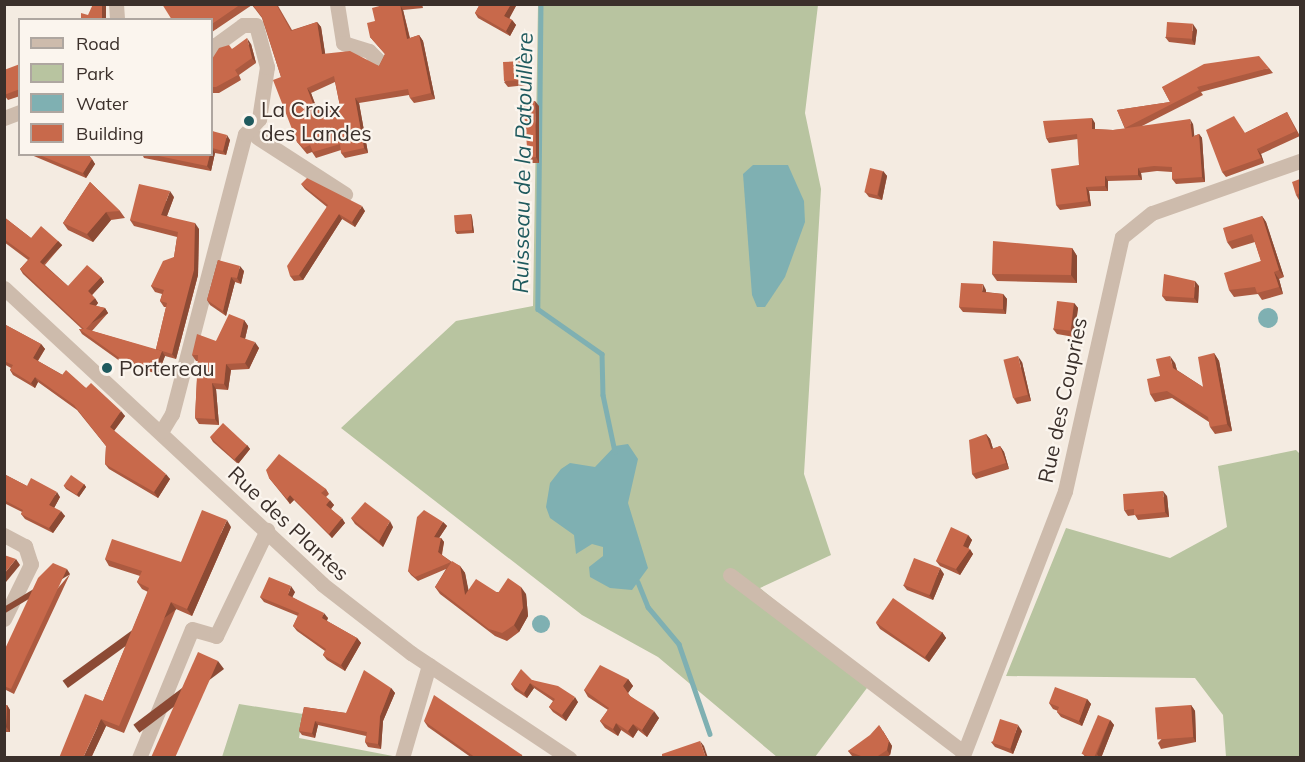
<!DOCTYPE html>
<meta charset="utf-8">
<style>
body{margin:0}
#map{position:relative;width:1305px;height:762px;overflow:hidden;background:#f4ebe1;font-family:Mulish,sans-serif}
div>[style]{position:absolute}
.green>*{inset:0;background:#b8c4a0}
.water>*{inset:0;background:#7fb0b2}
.round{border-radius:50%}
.stream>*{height:4.5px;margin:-2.25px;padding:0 2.25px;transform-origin:2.25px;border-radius:2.25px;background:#7fb0b2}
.minor>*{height:15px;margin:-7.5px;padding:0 7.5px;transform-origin:7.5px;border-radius:7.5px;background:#cdbbac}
.wall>*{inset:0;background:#ac5a40}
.shaded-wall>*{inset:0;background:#8c4a34;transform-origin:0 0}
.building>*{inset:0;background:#c8694b;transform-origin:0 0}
.dots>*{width:16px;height:16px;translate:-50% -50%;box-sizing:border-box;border:3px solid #fbf5ee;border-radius:50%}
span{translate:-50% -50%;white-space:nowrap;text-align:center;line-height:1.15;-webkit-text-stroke:4.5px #fbf5ee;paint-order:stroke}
.poi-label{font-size:21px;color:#3b302b}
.left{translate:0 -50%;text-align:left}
.street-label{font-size:21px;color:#3b302b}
.water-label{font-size:22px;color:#1f5a5e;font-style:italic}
.frame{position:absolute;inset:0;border:6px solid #3b302b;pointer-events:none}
.legend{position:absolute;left:18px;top:18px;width:195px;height:138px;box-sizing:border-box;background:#fbf5ee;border:2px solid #aea6a0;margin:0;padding:8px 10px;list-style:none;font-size:18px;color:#3b302b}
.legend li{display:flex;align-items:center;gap:12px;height:30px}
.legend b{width:30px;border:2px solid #aea6a0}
</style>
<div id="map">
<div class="green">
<div style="clip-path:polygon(538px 5px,818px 5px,805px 113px,821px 189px,804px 474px,831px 555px,760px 588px,873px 680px,815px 757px,777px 757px,658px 657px,582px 615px,341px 428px,456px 321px,533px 306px)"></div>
<div style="clip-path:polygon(1296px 450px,1300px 454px,1300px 757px,1226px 757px,1223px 715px,1195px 678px,1006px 676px,1066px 528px,1170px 558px,1227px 527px,1218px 466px)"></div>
<div style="clip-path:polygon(239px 704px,303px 714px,299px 738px,398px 757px,222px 757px)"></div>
</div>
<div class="water">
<div style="clip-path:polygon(753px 165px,788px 165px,804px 201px,805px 222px,785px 277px,765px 307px,757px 307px,752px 295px,743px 174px)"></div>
<div class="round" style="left:1258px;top:308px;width:20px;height:20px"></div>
<div style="clip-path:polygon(628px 444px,638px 459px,628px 503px,648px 568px,632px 590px,610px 588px,590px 577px,589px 567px,603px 556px,603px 547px,592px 544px,576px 554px,574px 535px,550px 518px,546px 507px,550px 483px,561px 469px,570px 463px,595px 467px,615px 446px)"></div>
<div class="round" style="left:532px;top:615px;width:18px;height:18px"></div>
</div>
<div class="stream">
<div style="left:541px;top:4px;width:305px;rotate:90.6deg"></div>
<div style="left:538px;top:309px;width:78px;rotate:35.1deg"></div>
<div style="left:602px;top:354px;width:41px;rotate:88.6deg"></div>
<div style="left:603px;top:395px;width:58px;rotate:78.1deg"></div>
<div style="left:638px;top:582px;width:27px;rotate:68deg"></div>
<div style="left:648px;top:607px;width:48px;rotate:50deg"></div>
<div style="left:679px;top:644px;width:95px;rotate:71deg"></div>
</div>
<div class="minor">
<div style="left:116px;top:4px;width:16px;rotate:86deg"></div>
<div style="left:337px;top:4px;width:39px;rotate:81deg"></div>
<div style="left:343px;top:43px;width:27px;rotate:17deg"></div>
<div style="left:369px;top:51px;width:16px;rotate:45deg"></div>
<div style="left:4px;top:118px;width:17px;rotate:-21deg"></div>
<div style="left:257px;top:137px;width:105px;rotate:32.9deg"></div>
<div style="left:4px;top:288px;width:434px;rotate:42.9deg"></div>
<div style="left:322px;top:584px;width:113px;rotate:37.8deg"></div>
<div style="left:411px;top:653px;width:190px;rotate:33.6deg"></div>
<div style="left:161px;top:432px;width:21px;rotate:-59deg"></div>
<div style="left:172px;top:414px;width:289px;rotate:-75.4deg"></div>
<div style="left:245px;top:134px;width:21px;rotate:-47deg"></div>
<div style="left:259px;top:119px;width:53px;rotate:-81.3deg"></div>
<div style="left:267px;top:67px;width:43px;rotate:-104.7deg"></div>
<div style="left:256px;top:25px;width:13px;rotate:180deg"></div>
<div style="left:243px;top:25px;width:34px;rotate:144deg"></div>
<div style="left:215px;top:45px;width:11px;rotate:105deg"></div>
<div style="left:4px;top:535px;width:24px;rotate:28deg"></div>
<div style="left:25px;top:546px;width:19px;rotate:72deg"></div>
<div style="left:31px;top:564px;width:61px;rotate:116.1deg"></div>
<div style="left:730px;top:575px;width:293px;rotate:37.2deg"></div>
<div style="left:139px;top:758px;width:139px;rotate:-67.7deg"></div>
<div style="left:192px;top:629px;width:25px;rotate:16deg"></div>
<div style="left:216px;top:636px;width:118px;rotate:-64.3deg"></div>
<div style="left:402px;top:758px;width:97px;rotate:-73.8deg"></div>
<div style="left:962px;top:758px;width:286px;rotate:-68.9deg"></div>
<div style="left:1065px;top:491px;width:260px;rotate:-77.4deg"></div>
<div style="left:1122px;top:237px;width:38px;rotate:-39deg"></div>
<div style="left:1152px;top:213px;width:157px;rotate:-19.4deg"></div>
</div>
<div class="wall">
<div style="clip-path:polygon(evenodd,162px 4px,277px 4px,292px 30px,317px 22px,321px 27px,325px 54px,379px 66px,385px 54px,370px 37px,375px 21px,387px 4px,422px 4px,423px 8px,403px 10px,410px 38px,419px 35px,423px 41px,435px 99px,414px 103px,410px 98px,409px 95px,359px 103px,368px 153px,345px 158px,341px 153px,341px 150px,316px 158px,312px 152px,307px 154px,297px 142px,281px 77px,262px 18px,252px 5px,212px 32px,212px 20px,162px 4px,335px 82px,340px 106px,317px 109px,311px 93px,335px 82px)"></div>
<div style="clip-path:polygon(480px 4px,517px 4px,509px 18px,512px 20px,516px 25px,510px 36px,478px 18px,475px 13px)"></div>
<div style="clip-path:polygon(1197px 30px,1195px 45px,1169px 42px,1165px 37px)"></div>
<div style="clip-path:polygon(251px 44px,256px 63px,239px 75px,241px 80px,219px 93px,213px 93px,212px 91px,212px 59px,232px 49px)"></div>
<div style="clip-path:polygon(20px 64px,20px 96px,8px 100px,4px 95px)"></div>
<div style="clip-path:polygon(525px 66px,527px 85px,508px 87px,504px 82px)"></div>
<div style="clip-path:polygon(1269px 68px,1273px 73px,1201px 92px,1203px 95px,1142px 126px,1193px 124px,1194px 136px,1199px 134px,1202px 138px,1205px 182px,1176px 184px,1172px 179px,1172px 172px,1157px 171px,1141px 173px,1142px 180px,1108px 181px,1108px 191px,1089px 191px,1091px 206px,1060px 210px,1056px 205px,1079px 165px,1078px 139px,1049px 143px,1046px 138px,1095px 123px,1095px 129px,1113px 130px,1125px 129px,1117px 110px,1170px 102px,1162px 87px)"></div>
<div style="clip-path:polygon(539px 106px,539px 163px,531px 163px,528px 158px)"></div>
<div style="clip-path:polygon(1287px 112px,1300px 136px,1261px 154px,1264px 163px,1226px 177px,1222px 172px,1245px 133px)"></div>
<div style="clip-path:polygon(212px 131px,230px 140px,226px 155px,215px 153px,211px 171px,144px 158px,142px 154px,212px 154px)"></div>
<div style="clip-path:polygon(29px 154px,88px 154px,95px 164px,86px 178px)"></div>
<div style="clip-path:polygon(883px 171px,887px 176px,882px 200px,869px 197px,865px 192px)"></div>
<div style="clip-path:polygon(1300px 179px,1300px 200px,1299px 200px,1296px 195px)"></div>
<div style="clip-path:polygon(90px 182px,120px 211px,125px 218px,111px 220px,93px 242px,68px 230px,63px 223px)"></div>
<div style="clip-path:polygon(301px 184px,365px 211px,355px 227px,342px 219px,303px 280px,294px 281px,290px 276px,327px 207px,305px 189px)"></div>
<div style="clip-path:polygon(174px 197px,167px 216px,199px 229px,198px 275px,176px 359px,165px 356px,158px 374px,124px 364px,82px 334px,79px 329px,82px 329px,23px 274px,20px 269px,28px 260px,4px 242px,4px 217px,31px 238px,58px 241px,62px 245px,45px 265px,68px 286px,101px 277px,104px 282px,92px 295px,98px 303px,96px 306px,105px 308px,108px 313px,92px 331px,156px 350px,156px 349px,166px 307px,164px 307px,160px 301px,162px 294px,155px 292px,151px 286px,174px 257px,177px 237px,134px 226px,130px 220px)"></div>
<div style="clip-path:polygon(471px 214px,472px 217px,474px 233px,457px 234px,455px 231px)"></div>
<div style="clip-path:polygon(1262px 216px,1266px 222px,1284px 277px,1279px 279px,1283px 294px,1262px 300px,1258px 294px,1234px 297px,1229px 290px,1261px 261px,1255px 242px,1232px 249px,1227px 242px)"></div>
<div style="clip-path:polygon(1072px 248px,1077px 256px,1077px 283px,997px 281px,992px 274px)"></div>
<div style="clip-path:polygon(218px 260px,244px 271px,241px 284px,235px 282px,226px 316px,210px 305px,207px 300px)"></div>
<div style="clip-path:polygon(1199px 286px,1198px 303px,1166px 301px,1162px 296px)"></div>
<div style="clip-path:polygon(986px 290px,986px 292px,1003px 294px,1007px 299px,1006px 314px,963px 312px,959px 307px)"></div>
<div style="clip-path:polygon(1074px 303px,1078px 308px,1074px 337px,1057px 334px,1053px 329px)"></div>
<div style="clip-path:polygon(244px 320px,248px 326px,245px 339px,259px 348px,249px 369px,231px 370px,228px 390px,216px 389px,219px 425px,199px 424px,195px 418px,198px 361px,196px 361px,192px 355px,216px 341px)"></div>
<div style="clip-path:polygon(4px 324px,41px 344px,45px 349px,38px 361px,86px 388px,125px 416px,114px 431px,170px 479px,158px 498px,109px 469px,105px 464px,106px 446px,77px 410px,38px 382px,35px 388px,13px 375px,10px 370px,11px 368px,4px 364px)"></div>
<div style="clip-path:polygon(1214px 353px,1219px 361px,1232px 431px,1215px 434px,1210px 427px,1209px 422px,1172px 398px,1155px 402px,1150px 394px,1160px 376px,1175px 363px,1177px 370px,1203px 387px)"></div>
<div style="clip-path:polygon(1022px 362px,1031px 401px,1017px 404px,1014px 399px)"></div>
<div style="clip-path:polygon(986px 434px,990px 439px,993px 449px,1000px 446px,1004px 452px,1009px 469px,976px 479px,972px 474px)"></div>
<div style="clip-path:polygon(210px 437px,247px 445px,250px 449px,238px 464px,213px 442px)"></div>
<div style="clip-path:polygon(4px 474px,27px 486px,60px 497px,54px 508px,65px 516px,53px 533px,25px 519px,21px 514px,22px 512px,4px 503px)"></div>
<div style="clip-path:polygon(269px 478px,326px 489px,329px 494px,326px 497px,334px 505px,331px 509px,345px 523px,332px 538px,294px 500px,290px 504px)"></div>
<div style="clip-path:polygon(84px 484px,86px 487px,79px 497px,66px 489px,64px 486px)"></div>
<div style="clip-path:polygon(1167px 496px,1169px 517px,1138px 520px,1135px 515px,1128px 516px,1124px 510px)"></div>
<div style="clip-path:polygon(351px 518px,393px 527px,383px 547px,355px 524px)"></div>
<div style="clip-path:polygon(443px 522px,447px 526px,439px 538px,441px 538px,444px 542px,442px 555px,452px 562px,460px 566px,465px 573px,468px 590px,526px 594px,528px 616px,519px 632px,507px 641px,495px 636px,440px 594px,435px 587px,446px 569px,418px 581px,411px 575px,408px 571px)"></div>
<div style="clip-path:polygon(231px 527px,192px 616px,176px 609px,124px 733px,106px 726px,91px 758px,103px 701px,148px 592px,142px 589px,137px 582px,140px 576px,109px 566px,105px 559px,181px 562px)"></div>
<div style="clip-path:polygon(968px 535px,972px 540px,968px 548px,973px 554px,960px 575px,940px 566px,936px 561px)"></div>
<div style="clip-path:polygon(70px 574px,14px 694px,4px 689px,4px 651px)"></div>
<div style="clip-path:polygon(944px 574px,933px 600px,907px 590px,903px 585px)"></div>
<div style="clip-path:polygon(295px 592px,292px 597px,328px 618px,327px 621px,357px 638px,361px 643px,345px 671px,327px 660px,323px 655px,325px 651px,297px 631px,293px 626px,298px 616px,264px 602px,260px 597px)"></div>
<div style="clip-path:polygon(876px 623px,942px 632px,946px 638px,929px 662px,880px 629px)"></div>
<div style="clip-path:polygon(628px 679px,633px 686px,628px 693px,630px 696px,659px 718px,647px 737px,638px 730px,633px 738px,621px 730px,618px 736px,605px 728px,600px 721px,608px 710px,588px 697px,584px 690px)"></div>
<div style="clip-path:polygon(532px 680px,578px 702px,566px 721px,553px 712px,549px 707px,553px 701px,534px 688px,527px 698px,515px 690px,511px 684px)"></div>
<div style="clip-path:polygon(391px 688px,395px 693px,383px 721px,381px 749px,368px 747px,365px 742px,366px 736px,318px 725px,315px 738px,302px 735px,299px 731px,304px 707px,346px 713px)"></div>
<div style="clip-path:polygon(1087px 699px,1091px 704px,1082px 726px,1061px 717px,1057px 712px,1058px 711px,1053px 709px,1049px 703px)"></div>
<div style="clip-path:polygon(4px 705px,7px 705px,10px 710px,10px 732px,4px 732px)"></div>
<div style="clip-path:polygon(1191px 705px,1195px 711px,1196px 742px,1161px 749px,1158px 743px)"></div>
<div style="clip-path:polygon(1110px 720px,1114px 725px,1101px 758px,1086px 758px,1083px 754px)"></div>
<div style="clip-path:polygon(424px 721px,522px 755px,523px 758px,472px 758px,428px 727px)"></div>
<div style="clip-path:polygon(883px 731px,892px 746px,890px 755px,886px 758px,856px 758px,852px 756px,848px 751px)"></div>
<div style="clip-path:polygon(1022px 731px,1013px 754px,995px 747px,991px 742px)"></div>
</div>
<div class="shaded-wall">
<div style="left:102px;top:4px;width:4px;height:16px"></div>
<div style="clip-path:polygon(511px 4px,517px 4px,508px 21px,504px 16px)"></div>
<div style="clip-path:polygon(400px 5px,403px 10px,411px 44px,407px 39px)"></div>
<div style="clip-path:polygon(512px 20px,516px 25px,510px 36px,506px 31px)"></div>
<div style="clip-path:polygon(317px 22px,321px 27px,326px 59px,322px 54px)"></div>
<div style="clip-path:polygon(1193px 24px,1197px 30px,1195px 45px,1192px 40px)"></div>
<div style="clip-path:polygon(419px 35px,423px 41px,435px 99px,431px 93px)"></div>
<div style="clip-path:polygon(247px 38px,251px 44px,256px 63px,252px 58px)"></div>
<div style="clip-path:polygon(522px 61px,525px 66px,527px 85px,523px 80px)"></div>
<div style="clip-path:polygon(307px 88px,311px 93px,319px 115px,315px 109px)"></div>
<div style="clip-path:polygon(355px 98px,359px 103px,368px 153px,364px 148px)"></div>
<div style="clip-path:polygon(535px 101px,539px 106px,539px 163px,536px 157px)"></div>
<div style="clip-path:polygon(1092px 118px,1095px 123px,1095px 134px,1092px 129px)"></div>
<div style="clip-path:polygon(1190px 119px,1193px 124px,1195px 142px,1192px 137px)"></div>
<div style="clip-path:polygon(1199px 134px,1202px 138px,1205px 182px,1202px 177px)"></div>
<div style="clip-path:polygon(227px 135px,230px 140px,226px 155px,223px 151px)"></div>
<div style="clip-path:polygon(212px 148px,215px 153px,211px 171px,207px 166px,210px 154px,212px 154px)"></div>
<div style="clip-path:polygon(1257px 149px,1261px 154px,1264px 163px,1261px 158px)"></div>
<div style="clip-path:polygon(92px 159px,95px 164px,86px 178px,83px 173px)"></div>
<div style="clip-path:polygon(1138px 168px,1141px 173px,1142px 180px,1138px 175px)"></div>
<div style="clip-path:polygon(883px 171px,887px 176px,882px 200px,878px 195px)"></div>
<div style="clip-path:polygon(1105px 176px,1108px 181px,1108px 191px,1105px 186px)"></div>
<div style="clip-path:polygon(1086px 187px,1089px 191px,1091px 206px,1088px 201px)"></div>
<div style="clip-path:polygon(170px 191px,174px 197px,165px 221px,161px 215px)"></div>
<div style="clip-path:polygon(362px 206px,365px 211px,355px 227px,352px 222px)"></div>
<div style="clip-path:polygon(106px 212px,111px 220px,93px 242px,87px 234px)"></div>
<div style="clip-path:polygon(339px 214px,342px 219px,303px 280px,299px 275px)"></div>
<div style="clip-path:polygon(471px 214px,472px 217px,474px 233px,472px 230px)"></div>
<div style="clip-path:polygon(1262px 216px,1266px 222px,1284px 277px,1279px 270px)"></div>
<div style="clip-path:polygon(195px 223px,199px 229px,198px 275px,176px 359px,172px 354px)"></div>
<div style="left:58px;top:241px;width:6px;height:28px;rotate:45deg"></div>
<div style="clip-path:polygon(1072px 248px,1077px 256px,1077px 283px,1071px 275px)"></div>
<div style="clip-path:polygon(240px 266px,244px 271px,241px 284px,237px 278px)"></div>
<div style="clip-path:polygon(1274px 272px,1279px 279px,1283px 294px,1279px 287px)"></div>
<div style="clip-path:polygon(101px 277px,104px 282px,91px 296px,88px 291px)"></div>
<div style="clip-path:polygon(231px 277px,235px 282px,226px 316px,223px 311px)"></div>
<div style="clip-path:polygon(1195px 281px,1199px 286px,1198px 303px,1194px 298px)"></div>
<div style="clip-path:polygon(983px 284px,986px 290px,986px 297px,982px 292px)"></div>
<div style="clip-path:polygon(1003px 294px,1007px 299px,1006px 314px,1003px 309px)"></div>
<div style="clip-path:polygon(95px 298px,98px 303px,93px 309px,89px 304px)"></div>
<div style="clip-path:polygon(1074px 303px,1078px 308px,1074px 337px,1071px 331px)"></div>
<div style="left:105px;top:308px;width:6px;height:28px;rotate:59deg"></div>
<div style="clip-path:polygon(244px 320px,248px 326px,244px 343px,240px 337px)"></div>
<div style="clip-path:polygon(255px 342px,259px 348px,249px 369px,245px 363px)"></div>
<div style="clip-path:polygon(41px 344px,45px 349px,36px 363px,33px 358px)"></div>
<div style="clip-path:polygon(162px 351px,165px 356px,158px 374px,155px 369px)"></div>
<div style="clip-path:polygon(1214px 353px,1219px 361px,1232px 431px,1227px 424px)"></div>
<div style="clip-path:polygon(1018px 356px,1022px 362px,1031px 401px,1028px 395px)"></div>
<div style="clip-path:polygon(1170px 356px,1175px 363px,1178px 375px,1173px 368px)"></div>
<div style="clip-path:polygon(226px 364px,231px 370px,228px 390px,224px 384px)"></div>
<div style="clip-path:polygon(35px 377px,38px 382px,35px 388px,31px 383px)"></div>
<div style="clip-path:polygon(212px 383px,216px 389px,219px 425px,215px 419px)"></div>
<div style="clip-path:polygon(121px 411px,125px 416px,113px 432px,110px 427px)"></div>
<div style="clip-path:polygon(986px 434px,990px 439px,995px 455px,991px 449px)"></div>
<div style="clip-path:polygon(247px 445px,250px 449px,238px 464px,235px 459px)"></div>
<div style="clip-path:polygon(1000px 446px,1004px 452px,1009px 469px,1006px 463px)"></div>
<div style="clip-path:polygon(166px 474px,170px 479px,158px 498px,154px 492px)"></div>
<div style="clip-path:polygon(84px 484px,86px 487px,79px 497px,77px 494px)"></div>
<div style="clip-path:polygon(1163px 491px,1167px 496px,1169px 517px,1165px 512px)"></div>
<div style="clip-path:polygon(57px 492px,60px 497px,53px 510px,49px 505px)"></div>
<div style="clip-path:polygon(290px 495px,294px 500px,290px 504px,287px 499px)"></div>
<div style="clip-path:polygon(330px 500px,334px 505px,330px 510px,326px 505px)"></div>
<div style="clip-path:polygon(61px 511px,65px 516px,53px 533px,49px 528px)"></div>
<div style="clip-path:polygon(342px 518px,345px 523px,332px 538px,329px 534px)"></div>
<div style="clip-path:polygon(227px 520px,231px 527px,192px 616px,187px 609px)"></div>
<div style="clip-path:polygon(390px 521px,393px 527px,383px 547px,379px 541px)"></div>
<div style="clip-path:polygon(443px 522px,447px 526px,437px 541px,434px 537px)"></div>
<div style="clip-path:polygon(968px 535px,972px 540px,967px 551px,963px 546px)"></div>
<div style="clip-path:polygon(441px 538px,444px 542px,441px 557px,438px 552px)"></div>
<div style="clip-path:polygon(970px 549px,973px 554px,960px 575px,956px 569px)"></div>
<div style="clip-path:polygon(16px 559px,20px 565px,6px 582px,4px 580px,4px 574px)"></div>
<div style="clip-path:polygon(460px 566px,465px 573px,471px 602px,465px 595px)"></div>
<div style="clip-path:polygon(940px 568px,944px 574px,933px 600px,929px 595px)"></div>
<div style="left:67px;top:569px;width:6px;height:132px;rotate:59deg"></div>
<div style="clip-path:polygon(291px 586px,295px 592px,291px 600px,288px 595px)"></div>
<div style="clip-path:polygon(521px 587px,526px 594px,528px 616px,519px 632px,514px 625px)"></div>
<div style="left:171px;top:602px;width:9px;height:134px;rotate:54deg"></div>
<div style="clip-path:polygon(324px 613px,328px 618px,325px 623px,322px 618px)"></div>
<div style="clip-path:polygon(942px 632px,946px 638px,929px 662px,925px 657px)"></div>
<div style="clip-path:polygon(357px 638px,361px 643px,345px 671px,341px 665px)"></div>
<div style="left:218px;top:661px;width:10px;height:106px;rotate:53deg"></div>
<div style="clip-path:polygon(628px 679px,633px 686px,628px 693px,623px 686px)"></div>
<div style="clip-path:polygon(530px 683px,534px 688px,527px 698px,524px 693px)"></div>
<div style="clip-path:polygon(391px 688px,395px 693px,383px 721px,381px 749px,378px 744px,380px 716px)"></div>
<div style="clip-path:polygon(575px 697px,578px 702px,566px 721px,562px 715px)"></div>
<div style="clip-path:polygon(1087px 699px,1091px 704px,1082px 726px,1079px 721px)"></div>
<div style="clip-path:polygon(7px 705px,10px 710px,10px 732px,6px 727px)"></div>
<div style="clip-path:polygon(1191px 705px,1195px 711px,1196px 742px,1193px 737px)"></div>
<div style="clip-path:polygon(654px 711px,659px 718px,647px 737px,642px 730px)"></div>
<div style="clip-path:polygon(101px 719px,106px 726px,91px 758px,83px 758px)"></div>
<div style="clip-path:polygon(1110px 720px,1114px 725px,1101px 758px,1100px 758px,1097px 754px)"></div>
<div style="clip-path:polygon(315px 721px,318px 725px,315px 738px,312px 733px)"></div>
<div style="clip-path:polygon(616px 723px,621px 730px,618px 736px,613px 729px)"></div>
<div style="clip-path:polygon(633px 724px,638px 730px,633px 738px,628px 731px)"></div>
<div style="clip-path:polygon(879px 725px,892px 746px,890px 755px,887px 750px)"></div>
<div style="clip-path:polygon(1018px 725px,1022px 731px,1013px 754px,1010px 748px)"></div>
<div style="clip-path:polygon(700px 741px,704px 746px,708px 758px,706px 758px)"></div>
</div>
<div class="building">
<div style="clip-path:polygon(93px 4px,102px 4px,102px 20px,81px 20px,81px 13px,88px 15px)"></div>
<div style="clip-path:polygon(162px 4px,241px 4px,212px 24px,212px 20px,172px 20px)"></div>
<div style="clip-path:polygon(evenodd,252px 4px,276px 4px,291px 31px,317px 22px,322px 54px,350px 51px,379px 66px,385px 54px,370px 37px,367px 23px,375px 21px,372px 8px,387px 4px,400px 4px,407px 39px,419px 35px,431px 93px,410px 98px,408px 89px,355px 98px,364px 148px,341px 153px,340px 144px,313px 152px,310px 145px,304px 148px,297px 142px,273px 80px,281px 77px,262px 17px,252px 4px,334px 76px,340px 106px,315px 109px,307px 88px,334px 76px)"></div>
<div style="clip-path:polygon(480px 4px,511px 4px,504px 16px,512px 20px,506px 31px,475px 13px)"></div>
<div style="left:1167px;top:22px;width:26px;height:15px;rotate:4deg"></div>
<div style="clip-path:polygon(247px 38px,252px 58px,235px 70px,238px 75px,216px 87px,212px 87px,212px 59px,219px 48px,229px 45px,232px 49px)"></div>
<div style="clip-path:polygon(1259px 56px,1269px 68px,1197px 87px,1199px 90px,1125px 128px,1117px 110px,1170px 102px,1162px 87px,1204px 64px)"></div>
<div style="left:522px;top:61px;width:19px;height:19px;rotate:87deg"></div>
<div style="clip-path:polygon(20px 64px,20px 89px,4px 95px,4px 70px)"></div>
<div style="clip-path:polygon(523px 101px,535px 101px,536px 157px,528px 158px)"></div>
<div style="clip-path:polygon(1287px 112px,1296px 131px,1257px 149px,1261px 158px,1222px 172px,1206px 130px,1234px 116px,1245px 133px)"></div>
<div style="clip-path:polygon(1092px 118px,1092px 129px,1113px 130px,1190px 119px,1192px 137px,1199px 134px,1202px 177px,1172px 179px,1172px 167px,1154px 166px,1138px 168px,1138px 175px,1105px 176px,1105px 186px,1086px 187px,1088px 201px,1056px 205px,1051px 169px,1079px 165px,1077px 134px,1046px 138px,1043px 121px)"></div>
<div style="clip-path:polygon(212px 131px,227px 135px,223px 151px,212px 148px)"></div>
<div style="clip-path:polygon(37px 154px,88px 154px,92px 159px,83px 173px)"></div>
<div style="clip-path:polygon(149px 154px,210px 154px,207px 166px)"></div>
<div style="left:870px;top:168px;width:13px;height:25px;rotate:13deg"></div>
<div style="clip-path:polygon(307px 178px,362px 206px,352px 222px,339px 214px,299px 275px,290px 276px,287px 266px,328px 205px,301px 184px)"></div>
<div style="clip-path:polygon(1300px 179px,1300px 193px,1296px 195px,1292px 182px)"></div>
<div style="clip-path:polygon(90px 182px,120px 211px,106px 212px,87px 234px,63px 223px)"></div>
<div style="clip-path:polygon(139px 184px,170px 191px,161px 215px,195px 223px,194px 270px,172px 354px,156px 349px,167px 303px,160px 301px,164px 290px,151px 286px,163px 261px,174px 257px,178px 232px,130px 220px)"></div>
<div style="left:471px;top:214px;width:16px;height:17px;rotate:86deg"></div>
<div style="clip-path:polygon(1262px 216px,1279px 270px,1274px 272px,1279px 287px,1257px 293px,1255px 287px,1229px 290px,1224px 273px,1261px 261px,1252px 234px,1227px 242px,1223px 228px)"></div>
<div style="clip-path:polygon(4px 217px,31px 238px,41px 226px,58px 241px,40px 262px,68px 286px,87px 265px,101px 277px,88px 291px,95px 298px,89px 304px,105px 308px,86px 329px,162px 351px,155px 369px,121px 359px,79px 329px,84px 329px,20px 269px,30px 258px,4px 239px)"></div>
<div style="clip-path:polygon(993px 241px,1072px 248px,1071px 275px,992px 274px)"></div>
<div style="clip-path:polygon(218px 260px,240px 266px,237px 278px,231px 277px,223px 311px,207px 300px)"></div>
<div style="clip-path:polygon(1164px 274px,1195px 281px,1194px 298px,1162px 296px)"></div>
<div style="clip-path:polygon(961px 283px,983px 284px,982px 292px,1003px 294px,1003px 309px,959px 307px)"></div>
<div style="left:1057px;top:301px;width:17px;height:28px;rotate:7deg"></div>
<div style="clip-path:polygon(229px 314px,244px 320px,240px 337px,255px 342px,245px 363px,226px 364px,224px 384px,212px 383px,215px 419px,195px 418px,198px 355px,192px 355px,197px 334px,216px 341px)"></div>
<div style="clip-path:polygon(4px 324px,41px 344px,33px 358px,62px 375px,66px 370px,86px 388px,91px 383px,121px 411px,110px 427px,166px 474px,154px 492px,105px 464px,106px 446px,74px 405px,35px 377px,31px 383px,10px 370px,13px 365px,4px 361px)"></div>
<div style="clip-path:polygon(1214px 353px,1227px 424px,1210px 427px,1208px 417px,1167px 391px,1150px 394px,1147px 379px,1160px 376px,1156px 359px,1170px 356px,1173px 368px,1203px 387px,1198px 357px)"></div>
<div style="left:1018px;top:356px;width:40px;height:15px;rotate:76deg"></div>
<div style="left:223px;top:423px;width:33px;height:19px;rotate:43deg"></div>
<div style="clip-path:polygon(986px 434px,991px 449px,1000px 446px,1006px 463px,972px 474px,969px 440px)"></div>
<div style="clip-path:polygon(279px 454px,326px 489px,321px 493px,330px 500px,326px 505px,342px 518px,329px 534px,290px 495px,287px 499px,269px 478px,266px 470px)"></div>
<div style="clip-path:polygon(4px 474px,27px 486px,31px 478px,57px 492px,49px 505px,61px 511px,49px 528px,21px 514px,23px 510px,4px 500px)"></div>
<div style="left:71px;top:475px;width:16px;height:13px;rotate:35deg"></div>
<div style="clip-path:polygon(1163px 491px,1165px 512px,1134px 515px,1134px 509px,1124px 510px,1123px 494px)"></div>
<div style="clip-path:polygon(365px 502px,390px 521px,379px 541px,351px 518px)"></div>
<div style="clip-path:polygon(202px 510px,227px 520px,187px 609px,171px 602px,119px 726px,101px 719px,83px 758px,59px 758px,85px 694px,103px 701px,149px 588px,137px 582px,142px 571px,105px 559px,112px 539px,181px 562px)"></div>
<div style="clip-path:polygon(424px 510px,443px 522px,434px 537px,441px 538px,438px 552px,451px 562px,415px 577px,408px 571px,417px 517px)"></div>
<div style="clip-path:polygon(951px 527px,968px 535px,963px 546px,970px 549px,956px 569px,936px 561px)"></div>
<div style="clip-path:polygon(4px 555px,16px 559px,4px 574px)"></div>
<div style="left:914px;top:558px;width:28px;height:29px;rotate:21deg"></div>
<div style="clip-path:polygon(452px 561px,460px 566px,465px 595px,476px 579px,498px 593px,508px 578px,521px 587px,523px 608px,514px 625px,502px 633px,489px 629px,435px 587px)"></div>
<div style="clip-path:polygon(53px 563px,67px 569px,11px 689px,4px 686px,4px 651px,38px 578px)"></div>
<div style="clip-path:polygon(269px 577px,291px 586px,288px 595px,324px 613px,322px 618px,357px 638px,341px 665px,323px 655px,326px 649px,293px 626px,299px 613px,260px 597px)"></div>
<div style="left:893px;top:598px;width:60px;height:30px;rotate:35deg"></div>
<div style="left:198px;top:652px;width:22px;height:115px;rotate:24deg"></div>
<div style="clip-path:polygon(600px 665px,628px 679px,623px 686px,630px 696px,654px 711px,642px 730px,633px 724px,628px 731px,616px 723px,613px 729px,600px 721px,609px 708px,584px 690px)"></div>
<div style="clip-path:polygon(521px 669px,532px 680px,558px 686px,575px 697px,562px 715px,549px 707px,555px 699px,530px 683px,524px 693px,511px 684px)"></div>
<div style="clip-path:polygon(364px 670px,391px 688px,380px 716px,378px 744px,365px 742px,367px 732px,315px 721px,312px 733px,299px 731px,304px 707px,346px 713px)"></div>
<div style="clip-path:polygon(1055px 687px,1087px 699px,1079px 721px,1057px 712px,1059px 707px,1049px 703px)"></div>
<div style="clip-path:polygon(434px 695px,522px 755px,520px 758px,476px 758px,424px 721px)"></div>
<div style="clip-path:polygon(4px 705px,7px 705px,6px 727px,4px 727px)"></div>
<div style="left:1191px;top:705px;width:32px;height:36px;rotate:86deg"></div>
<div style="left:1098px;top:715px;width:13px;height:42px;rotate:23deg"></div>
<div style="left:1000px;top:719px;width:19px;height:25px;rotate:18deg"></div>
<div style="clip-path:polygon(879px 725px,889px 741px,887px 750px,875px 758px,866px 758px,848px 751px,870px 735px)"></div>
<div style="clip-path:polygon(700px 741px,706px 758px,662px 758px,662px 754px)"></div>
</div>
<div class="dots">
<div style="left:249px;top:121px;background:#1f5a5e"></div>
<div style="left:107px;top:368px;background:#1f5a5e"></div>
</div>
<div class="poi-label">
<span class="left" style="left:261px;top:121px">La Croix<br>des Landes</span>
<span class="left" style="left:119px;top:368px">Portereau</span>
</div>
<div class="street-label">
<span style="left:1062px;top:400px;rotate:-78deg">Rue des Coupries</span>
<span style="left:289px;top:523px;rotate:43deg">Rue des Plantes</span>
</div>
<div class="water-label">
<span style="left:523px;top:163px;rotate:-89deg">Ruisseau de la Patouillère</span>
</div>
<div class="frame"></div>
<ul class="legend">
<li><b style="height:8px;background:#cdbbac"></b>Road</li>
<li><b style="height:16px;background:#b8c4a0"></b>Park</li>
<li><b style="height:16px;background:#7fb0b2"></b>Water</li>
<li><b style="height:16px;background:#c8694b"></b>Building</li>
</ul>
</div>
